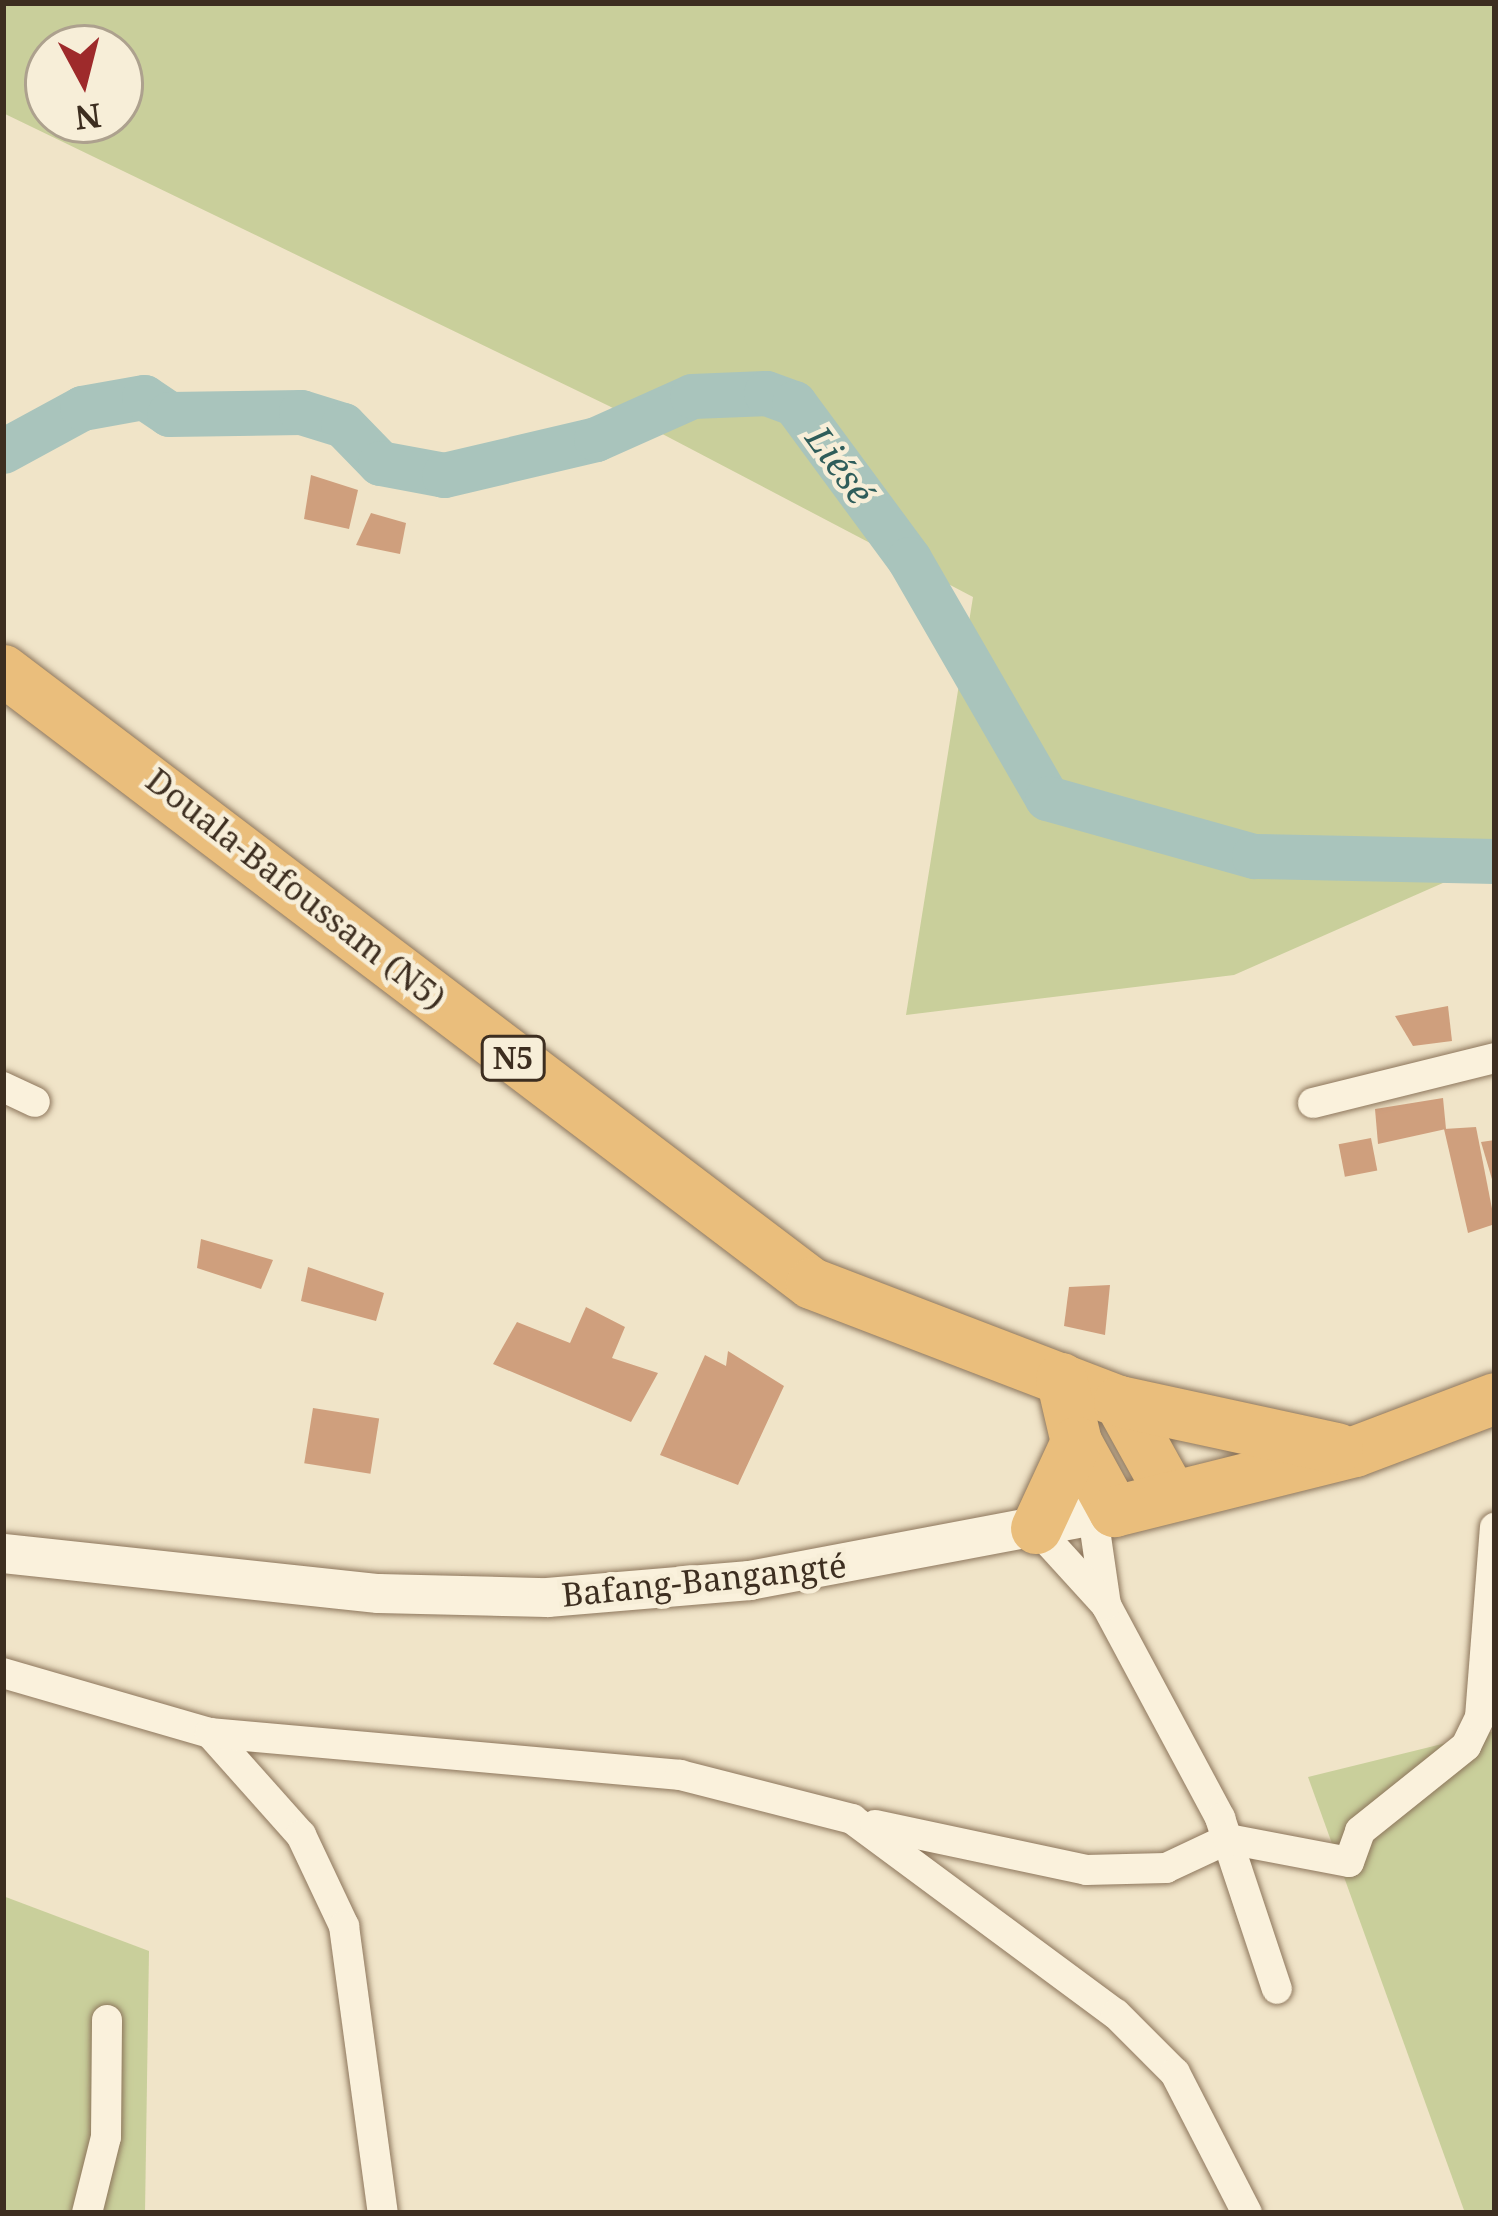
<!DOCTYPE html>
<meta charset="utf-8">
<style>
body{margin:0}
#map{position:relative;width:1498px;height:2216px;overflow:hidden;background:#f0e4c8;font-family:"Noto Serif",serif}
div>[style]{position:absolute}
.green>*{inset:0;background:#c9cf9b}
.river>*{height:45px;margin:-22.5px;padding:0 22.5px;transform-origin:22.5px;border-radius:22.5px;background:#a9c4bc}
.building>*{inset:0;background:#cf9f7d;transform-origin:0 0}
.roads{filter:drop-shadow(0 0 3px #8d765c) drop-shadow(0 0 3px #8d765c)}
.minor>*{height:30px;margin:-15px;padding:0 15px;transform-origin:15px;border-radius:15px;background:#faf1dc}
.tertiary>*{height:39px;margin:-19.5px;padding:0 19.5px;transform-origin:19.5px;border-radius:19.5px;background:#faf1dc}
.trunk>*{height:51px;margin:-25.5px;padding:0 25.5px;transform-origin:25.5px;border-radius:25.5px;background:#eabe7c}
span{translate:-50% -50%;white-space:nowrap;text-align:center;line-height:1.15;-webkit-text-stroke:9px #f7eed8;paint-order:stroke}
.shield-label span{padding:3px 9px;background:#f7eed8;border:3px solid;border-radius:9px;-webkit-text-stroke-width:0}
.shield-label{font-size:30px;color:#3d2e20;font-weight:700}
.street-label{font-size:33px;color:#3d2e20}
.water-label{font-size:36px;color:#2f5d5a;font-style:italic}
.frame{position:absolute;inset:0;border:6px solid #3d2e20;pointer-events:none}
.north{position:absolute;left:24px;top:24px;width:120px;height:120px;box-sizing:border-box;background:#f7eed8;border:3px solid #ada18e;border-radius:50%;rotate:173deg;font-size:33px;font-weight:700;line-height:48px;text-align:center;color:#3d2e20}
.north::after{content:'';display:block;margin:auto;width:42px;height:54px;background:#9e2a2b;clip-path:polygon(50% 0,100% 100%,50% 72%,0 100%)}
</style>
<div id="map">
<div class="green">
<div style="clip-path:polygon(evenodd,3px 3px,1495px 3px,1495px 860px,1234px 975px,906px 1015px,973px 597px,609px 406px,3px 113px,3px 3px,48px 48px,120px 48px,120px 120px,48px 120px,48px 48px)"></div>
<div style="clip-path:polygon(1495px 1731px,1495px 2213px,1465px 2213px,1308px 1777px)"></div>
<div style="clip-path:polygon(3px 1896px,149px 1951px,145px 2213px,3px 2213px)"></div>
</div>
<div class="river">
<div style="left:3px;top:451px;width:90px;rotate:-28.6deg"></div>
<div style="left:82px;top:408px;width:63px;rotate:-10.1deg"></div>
<div style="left:144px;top:397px;width:30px;rotate:34deg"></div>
<div style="left:169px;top:414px;width:132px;rotate:-0.9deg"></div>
<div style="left:301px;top:412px;width:44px;rotate:17.2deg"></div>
<div style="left:343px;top:425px;width:53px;rotate:45.8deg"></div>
<div style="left:380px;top:463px;width:65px;rotate:10.6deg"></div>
<div style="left:444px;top:475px;width:156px;rotate:-13.3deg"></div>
<div style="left:596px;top:439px;width:105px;rotate:-24.1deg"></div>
<div style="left:692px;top:396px;width:74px;rotate:-2.3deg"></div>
<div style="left:766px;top:393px;width:30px;rotate:20deg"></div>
<div style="left:794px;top:403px;width:194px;rotate:53.6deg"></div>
<div style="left:909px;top:559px;width:276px;rotate:60deg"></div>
<div style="left:1047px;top:798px;width:215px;rotate:15.7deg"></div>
<div style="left:1254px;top:856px;width:241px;rotate:1.2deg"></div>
</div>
<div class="building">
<div style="clip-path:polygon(311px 475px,358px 490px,349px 529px,304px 519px)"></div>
<div style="clip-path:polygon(371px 513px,406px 523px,400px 554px,356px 545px)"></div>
<div style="clip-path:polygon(1448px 1006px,1452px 1041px,1413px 1046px,1395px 1016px)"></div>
<div style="clip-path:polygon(1443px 1098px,1446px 1129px,1378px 1144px,1375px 1109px)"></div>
<div style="clip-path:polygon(1476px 1127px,1495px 1224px,1468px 1233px,1444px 1129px)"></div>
<div style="left:1371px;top:1138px;width:33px;height:33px;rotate:79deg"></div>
<div style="clip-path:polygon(1495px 1140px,1495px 1185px,1494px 1186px,1481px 1142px)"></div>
<div style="clip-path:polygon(201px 1239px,273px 1260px,261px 1289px,197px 1268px)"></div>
<div style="clip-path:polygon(308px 1267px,384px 1293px,376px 1321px,301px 1301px)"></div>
<div style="clip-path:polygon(1110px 1285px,1105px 1335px,1064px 1326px,1069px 1287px)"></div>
<div style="clip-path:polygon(586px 1307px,625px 1327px,612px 1358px,658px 1373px,631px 1422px,493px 1364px,517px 1322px,570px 1343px)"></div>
<div style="clip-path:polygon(728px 1351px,784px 1386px,738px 1485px,660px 1455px,705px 1355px,726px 1366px)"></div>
<div style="left:313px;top:1408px;width:67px;height:56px;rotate:9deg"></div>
</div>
<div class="roads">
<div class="minor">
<div style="left:3px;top:1087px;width:35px;rotate:25deg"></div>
<div style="left:1313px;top:1103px;width:187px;rotate:-13.9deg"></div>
<div style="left:1093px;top:1516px;width:90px;rotate:81.7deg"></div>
<div style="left:1106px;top:1605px;width:242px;rotate:61.8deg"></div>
<div style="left:1220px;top:1818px;width:180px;rotate:71.6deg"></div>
<div style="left:1036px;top:1528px;width:104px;rotate:47.7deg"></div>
<div style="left:3px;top:1673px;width:216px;rotate:16.2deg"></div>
<div style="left:210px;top:1733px;width:137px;rotate:48.3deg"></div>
<div style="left:301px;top:1835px;width:101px;rotate:64.7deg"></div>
<div style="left:344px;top:1926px;width:290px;rotate:82.3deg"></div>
<div style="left:210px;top:1733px;width:472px;rotate:5.1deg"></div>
<div style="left:680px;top:1775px;width:178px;rotate:14.3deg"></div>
<div style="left:852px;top:1819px;width:328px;rotate:36.5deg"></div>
<div style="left:1116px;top:2014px;width:83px;rotate:45deg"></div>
<div style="left:1175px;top:2073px;width:157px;rotate:62.8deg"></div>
<div style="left:875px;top:1825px;width:216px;rotate:12deg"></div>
<div style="left:1086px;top:1870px;width:80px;rotate:-1.4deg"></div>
<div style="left:1166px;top:1868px;width:68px;rotate:-25.1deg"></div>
<div style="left:1228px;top:1839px;width:123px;rotate:10.8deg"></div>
<div style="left:1349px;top:1862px;width:33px;rotate:-70deg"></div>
<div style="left:1360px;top:1831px;width:136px;rotate:-38.7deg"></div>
<div style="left:1466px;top:1746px;width:32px;rotate:-64deg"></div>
<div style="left:1480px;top:1717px;width:190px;rotate:-85.5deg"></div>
<div style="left:87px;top:2213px;width:78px;rotate:-76deg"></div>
<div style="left:106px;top:2137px;width:117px;rotate:-89.5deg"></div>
</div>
<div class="tertiary">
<div style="left:3px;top:1553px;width:377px;rotate:6.1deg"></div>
<div style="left:378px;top:1593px;width:169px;rotate:1.4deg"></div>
<div style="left:547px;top:1597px;width:203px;rotate:-4.8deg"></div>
<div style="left:749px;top:1580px;width:371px;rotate:-10.7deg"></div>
</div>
<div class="trunk">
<div style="left:3px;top:670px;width:1014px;rotate:37.19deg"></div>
<div style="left:811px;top:1283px;width:330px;rotate:21deg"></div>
<div style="left:1119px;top:1401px;width:107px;rotate:61deg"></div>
<div style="left:1061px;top:1378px;width:66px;rotate:76.8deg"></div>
<div style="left:1076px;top:1442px;width:79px;rotate:61.2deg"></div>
<div style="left:1114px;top:1511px;width:248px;rotate:-14deg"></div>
<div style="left:1355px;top:1451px;width:150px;rotate:-20.7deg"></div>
<div style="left:1119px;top:1401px;width:223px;rotate:12.2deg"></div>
<div style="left:1036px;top:1528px;width:95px;rotate:-65.1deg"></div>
</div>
</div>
<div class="shield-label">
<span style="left:513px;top:1058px">N5</span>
</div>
<div class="street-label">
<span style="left:296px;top:889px;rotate:38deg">Douala-Bafoussam (N5)</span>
<span style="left:704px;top:1580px;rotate:-6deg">Bafang-Bangangté</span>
</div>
<div class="water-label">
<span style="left:840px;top:465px;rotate:54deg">Liésé</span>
</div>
<div class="frame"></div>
<div class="north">N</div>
</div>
